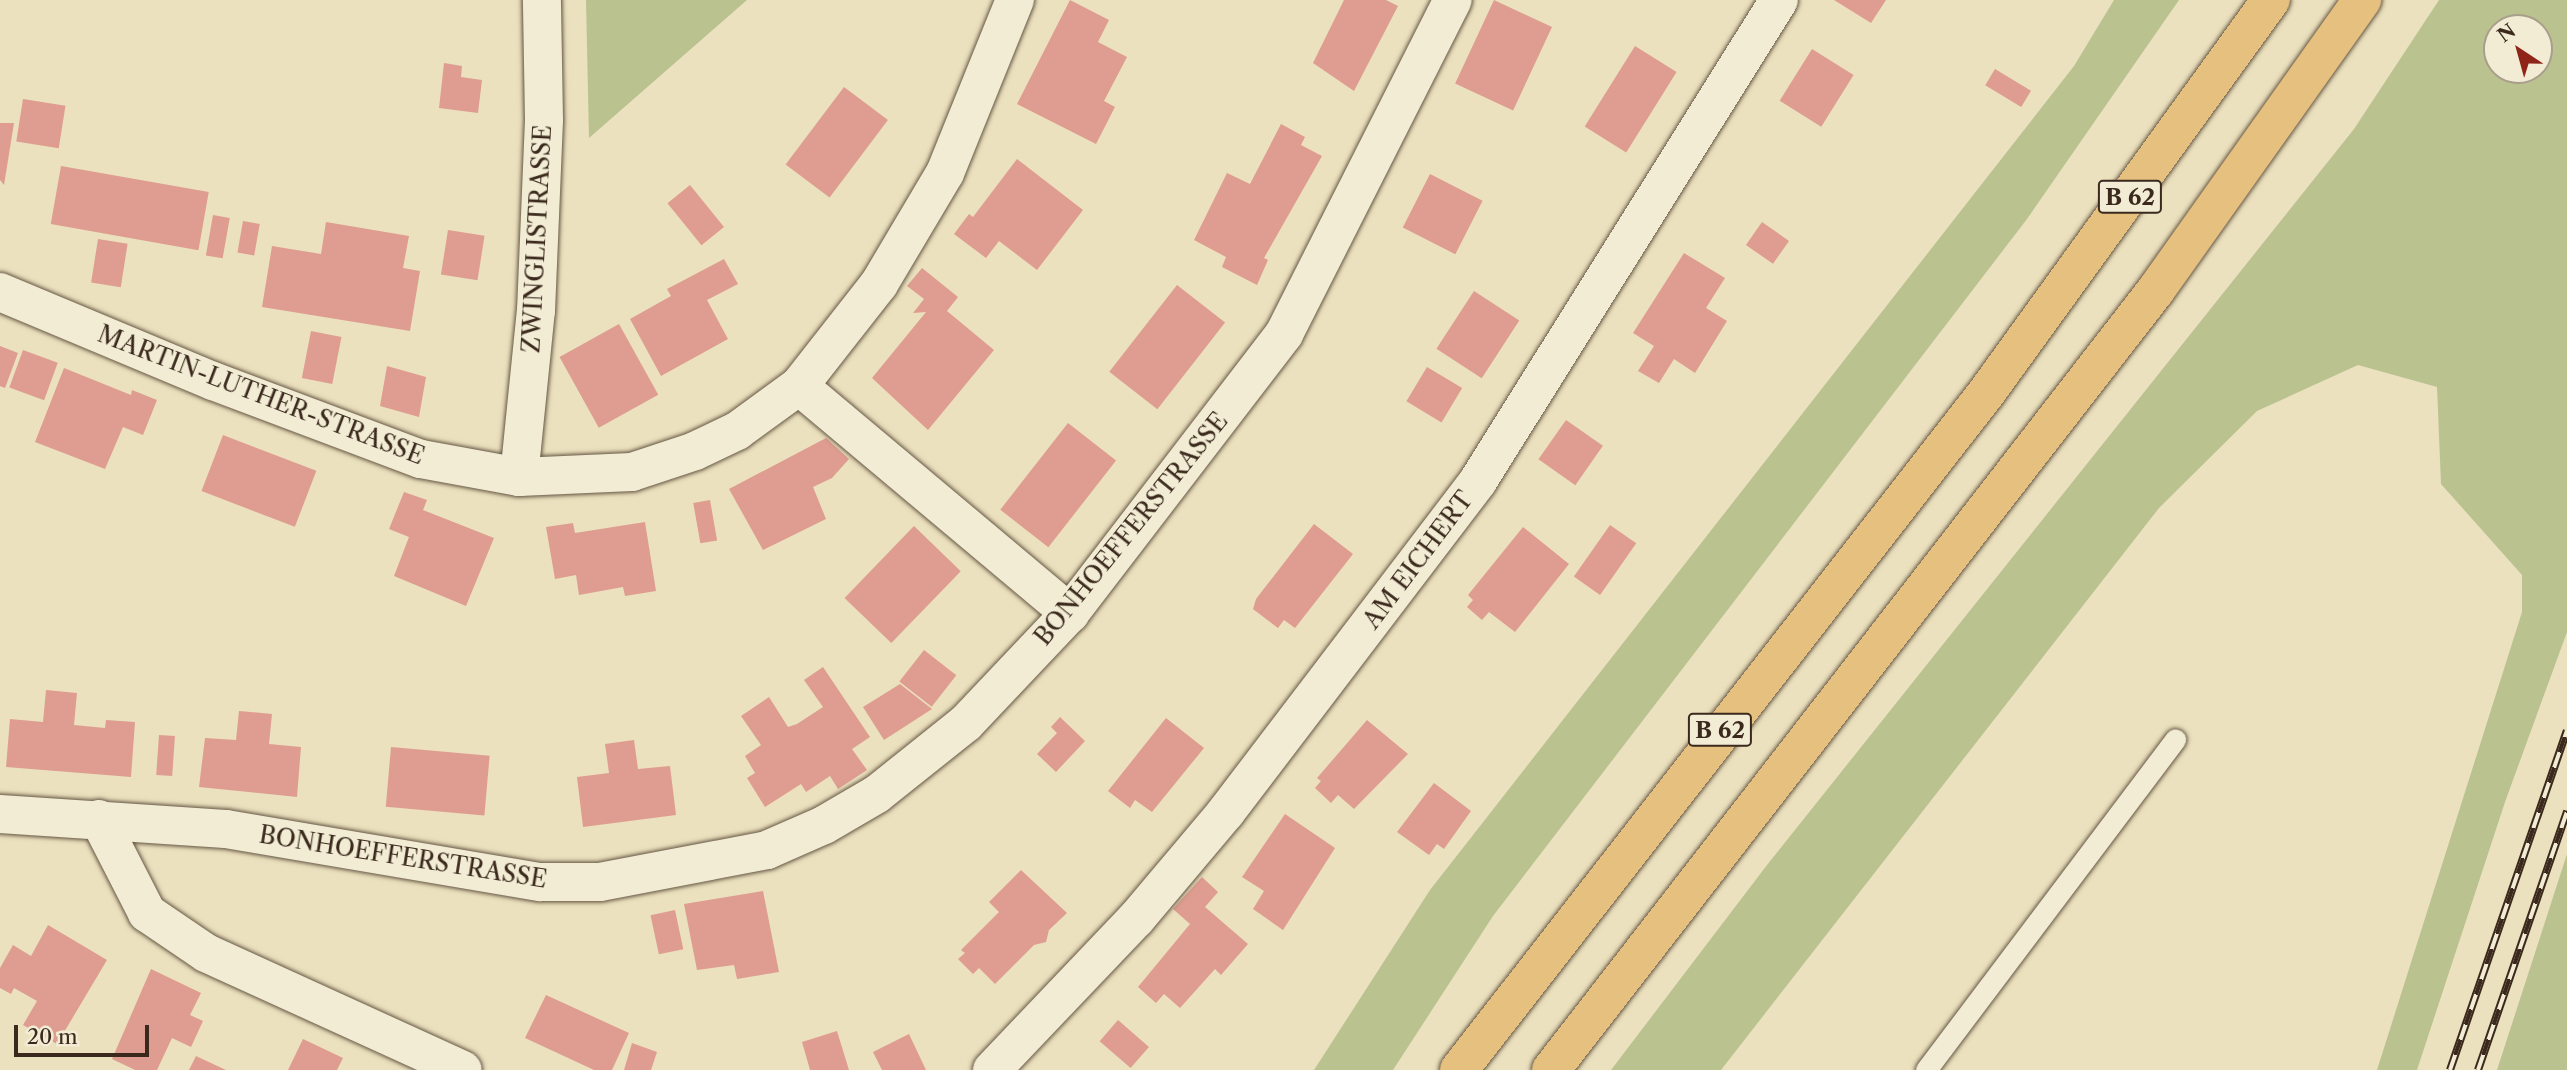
<!DOCTYPE html>
<style>
body{margin:0}
#map{position:relative;width:2567px;height:1070px;overflow:hidden;background:#ebe1be;font-family:"Libre Caslon Text",serif}
div>[style]{position:absolute}
.green>*{inset:0;background:#bac290}
.building>*{inset:0;background:#de9d90;transform-origin:0 0}
.roads{filter:drop-shadow(0 0 2px #665744) drop-shadow(0 0 2px #665744)}
.lane>*{height:21px;margin:-10.5px;padding:0 10.5px;transform-origin:10.5px;border-radius:10.5px;background:#f2ecd5}
.street>*{height:38px;margin:-19px;padding:0 19px;transform-origin:19px;border-radius:19px;background:#f2ecd5}
.secondary>*{height:38px;margin:-19px;padding:0 19px;transform-origin:19px;border-radius:19px;background:#f2ecd5}
.highway>*{height:38px;margin:-19px;padding:0 19px;transform-origin:19px;border-radius:19px;background:#e6c07f}
.rail>*{height:8px;margin-top:-4px;transform-origin:0;background:repeating-linear-gradient(90deg,#f2ecd5 0 16px,#3a291c 0 32px);box-sizing:border-box;border-block:2px solid #3a291c}
span{translate:-50% -50%;white-space:nowrap;text-align:center;line-height:1.15;-webkit-text-stroke:5px #f2ecd5;paint-order:stroke}
.shield-label span{padding:2px 5px;background:#f2ecd5;border:2px solid;border-radius:5px;-webkit-text-stroke-width:0}
.shield-label{font-size:23px;color:#3a291c;font-weight:700}
.street-label{font-size:24px;color:#3a291c}
.north{position:absolute;left:2483px;top:14px;width:70px;height:70px;box-sizing:border-box;background:#f2ecd5;border:2px solid #a89e8b;border-radius:50%;rotate:324deg;font-size:19px;font-weight:700;line-height:28px;text-align:center;color:#3a291c}
.north::after{content:'';display:block;margin:auto;width:24px;height:32px;background:#8f2418;clip-path:polygon(50% 0,100% 100%,50% 72%,0 100%)}
.scale{position:absolute;left:14px;top:1025px;width:135px;height:32px;box-sizing:border-box;border:4px solid #3a291c;border-top:0;padding-left:9px;font-size:21px;line-height:24px;white-space:nowrap;color:#3a291c;-webkit-text-stroke:5px #f2ecd5;paint-order:stroke}
</style>
<div id="map">
<div class="green">
<div style="clip-path:polygon(586px 0,747px 0,589px 138px)"></div>
<div style="clip-path:polygon(2114px 0,2179px 0,2027px 219px,1493px 916px,1393px 1070px,1314px 1070px,1430px 890px,2074px 66px)"></div>
<div style="clip-path:polygon(evenodd,2439px 0,2567px 0,2567px 632px,2505px 802px,2417px 1070px,2377px 1070px,2522px 612px,2522px 575px,2441px 484px,2437px 387px,2358px 365px,2257px 411px,2159px 508px,1721px 1070px,1611px 1070px,1767px 865px,2354px 129px,2439px 0,2497px 28px,2539px 28px,2539px 70px,2497px 70px,2497px 28px)"></div>
<div style="clip-path:polygon(2567px 854px,2567px 1070px,2497px 1070px)"></div>
</div>
<div class="building">
<div style="clip-path:polygon(1070px 0,1109px 20px,1098px 42px,1127px 57px,1104px 101px,1115px 107px,1096px 144px,1017px 104px)"></div>
<div style="clip-path:polygon(1344px 0,1386px 0,1398px 6px,1354px 91px,1313px 63px)"></div>
<div style="left:1494px;top:0;width:64px;height:92px;rotate:25deg"></div>
<div style="clip-path:polygon(1834px 0,1886px 0,1871px 23px)"></div>
<div style="left:1635px;top:46px;width:49px;height:95px;rotate:32deg"></div>
<div style="left:1812px;top:49px;width:49px;height:61px;rotate:32deg"></div>
<div style="clip-path:polygon(444px 63px,462px 66px,461px 77px,482px 80px,478px 113px,439px 108px)"></div>
<div style="left:1995px;top:69px;width:42px;height:19px;rotate:31deg"></div>
<div style="left:844px;top:87px;width:55px;height:97px;rotate:37deg"></div>
<div style="left:23px;top:99px;width:43px;height:43px;rotate:9deg"></div>
<div style="clip-path:polygon(0 123px,14px 123px,4px 185px,0 180px)"></div>
<div style="clip-path:polygon(1281px 124px,1305px 137px,1301px 145px,1322px 156px,1264px 258px,1268px 260px,1257px 285px,1222px 267px,1226px 257px,1194px 240px,1227px 173px,1250px 184px)"></div>
<div style="clip-path:polygon(1017px 159px,1083px 210px,1037px 270px,999px 241px,986px 258px,954px 234px,969px 214px,973px 217px)"></div>
<div style="left:61px;top:166px;width:150px;height:59px;rotate:10deg"></div>
<div style="left:1430px;top:174px;width:59px;height:60px;rotate:27deg"></div>
<div style="left:690px;top:185px;width:54px;height:29px;rotate:51deg"></div>
<div style="left:213px;top:215px;width:17px;height:41px;rotate:10deg"></div>
<div style="left:243px;top:221px;width:17px;height:32px;rotate:10deg"></div>
<div style="clip-path:polygon(326px 222px,409px 236px,403px 268px,420px 271px,410px 331px,262px 307px,272px 246px,321px 254px)"></div>
<div style="left:1762px;top:222px;width:33px;height:28px;rotate:35deg"></div>
<div style="left:448px;top:230px;width:37px;height:45px;rotate:9deg"></div>
<div style="left:98px;top:239px;width:30px;height:44px;rotate:9deg"></div>
<div style="clip-path:polygon(1684px 253px,1725px 278px,1706px 308px,1727px 321px,1695px 373px,1674px 359px,1659px 383px,1638px 371px,1654px 346px,1633px 333px)"></div>
<div style="clip-path:polygon(724px 259px,738px 284px,707px 300px,728px 339px,661px 376px,630px 319px,671px 296px,667px 289px)"></div>
<div style="clip-path:polygon(922px 268px,958px 297px,947px 311px,994px 350px,928px 430px,872px 378px,926px 312px,913px 313px,924px 299px,907px 286px)"></div>
<div style="left:1177px;top:285px;width:61px;height:110px;rotate:38deg"></div>
<div style="left:1474px;top:291px;width:54px;height:69px;rotate:33deg"></div>
<div style="left:619px;top:324px;width:81px;height:68px;rotate:61deg"></div>
<div style="left:311px;top:331px;width:31px;height:48px;rotate:11deg"></div>
<div style="clip-path:polygon(0 346px,18px 353px,5px 388px,0 386px)"></div>
<div style="left:23px;top:350px;width:37px;height:40px;rotate:20deg"></div>
<div style="clip-path:polygon(387px 366px,426px 377px,419px 417px,380px 406px)"></div>
<div style="left:1427px;top:367px;width:41px;height:40px;rotate:31deg"></div>
<div style="clip-path:polygon(64px 368px,131px 395px,132px 390px,157px 400px,143px 435px,123px 427px,105px 469px,35px 442px)"></div>
<div style="left:1566px;top:420px;width:45px;height:48px;rotate:35deg"></div>
<div style="left:1068px;top:423px;width:61px;height:110px;rotate:38deg"></div>
<div style="left:223px;top:435px;width:100px;height:60px;rotate:21deg"></div>
<div style="clip-path:polygon(826px 438px,849px 459px,832px 478px,813px 487px,826px 519px,763px 550px,729px 489px)"></div>
<div style="clip-path:polygon(404px 492px,427px 500px,423px 510px,494px 538px,466px 606px,394px 576px,409px 537px,389px 529px)"></div>
<div style="left:710px;top:500px;width:41px;height:17px;rotate:80deg"></div>
<div style="clip-path:polygon(645px 522px,656px 591px,625px 596px,623px 587px,579px 595px,576px 575px,555px 579px,546px 527px,573px 523px,575px 533px)"></div>
<div style="clip-path:polygon(1314px 524px,1353px 554px,1295px 628px,1284px 620px,1278px 628px,1253px 609px,1256px 599px)"></div>
<div style="left:1610px;top:525px;width:32px;height:63px;rotate:35deg"></div>
<div style="left:914px;top:526px;width:65px;height:100px;rotate:44deg"></div>
<div style="clip-path:polygon(1523px 527px,1569px 564px,1515px 632px,1489px 612px,1482px 620px,1467px 607px,1473px 600px,1468px 595px)"></div>
<div style="left:924px;top:650px;width:41px;height:40px;rotate:38deg"></div>
<div style="clip-path:polygon(823px 667px,870px 737px,852px 749px,867px 770px,838px 789px,830px 776px,806px 792px,801px 784px,765px 807px,747px 778px,755px 773px,745px 756px,761px 745px,741px 716px,769px 697px,788px 727px,797px 724px,823px 707px,804px 680px)"></div>
<div style="clip-path:polygon(900px 684px,932px 709px,884px 740px,863px 707px)"></div>
<div style="clip-path:polygon(46px 690px,77px 693px,74px 725px,105px 728px,106px 720px,135px 722px,131px 777px,6px 767px,10px 719px,43px 722px)"></div>
<div style="clip-path:polygon(239px 711px,272px 714px,269px 744px,301px 747px,297px 797px,199px 787px,205px 738px,236px 740px)"></div>
<div style="clip-path:polygon(1060px 717px,1085px 741px,1056px 772px,1037px 754px,1057px 733px,1051px 727px)"></div>
<div style="clip-path:polygon(1166px 718px,1204px 748px,1152px 812px,1135px 800px,1130px 808px,1108px 791px)"></div>
<div style="clip-path:polygon(1367px 720px,1408px 754px,1354px 809px,1338px 795px,1331px 803px,1315px 788px,1321px 781px,1317px 778px)"></div>
<div style="left:159px;top:735px;width:16px;height:40px;rotate:4deg"></div>
<div style="clip-path:polygon(634px 740px,638px 769px,670px 766px,676px 815px,583px 827px,577px 777px,609px 773px,605px 744px)"></div>
<div style="left:391px;top:747px;width:99px;height:60px;rotate:5deg"></div>
<div style="clip-path:polygon(1434px 783px,1471px 811px,1444px 849px,1437px 844px,1429px 855px,1397px 832px)"></div>
<div style="clip-path:polygon(1285px 814px,1335px 848px,1283px 930px,1253px 909px,1264px 891px,1242px 877px)"></div>
<div style="clip-path:polygon(1021px 870px,1067px 913px,1049px 930px,1046px 942px,1034px 945px,995px 984px,979px 968px,973px 974px,958px 959px,965px 953px,961px 950px,999px 912px,989px 902px)"></div>
<div style="clip-path:polygon(1202px 877px,1218px 892px,1205px 907px,1248px 944px,1221px 975px,1215px 969px,1180px 1008px,1164px 994px,1156px 1003px,1138px 987px,1190px 924px,1173px 909px)"></div>
<div style="clip-path:polygon(763px 891px,779px 972px,737px 979px,734px 965px,697px 970px,684px 904px)"></div>
<div style="left:675px;top:910px;width:40px;height:25px;rotate:78deg"></div>
<div style="clip-path:polygon(48px 925px,107px 960px,57px 1044px,23px 1025px,37px 1001px,14px 988px,11px 994px,0 988px,0 968px,13px 945px,31px 956px)"></div>
<div style="clip-path:polygon(151px 969px,201px 993px,190px 1015px,203px 1021px,191px 1047px,172px 1038px,157px 1070px,135px 1070px,112px 1059px)"></div>
<div style="clip-path:polygon(546px 995px,629px 1033px,612px 1070px,594px 1070px,525px 1038px)"></div>
<div style="left:1118px;top:1020px;width:41px;height:28px;rotate:41deg"></div>
<div style="clip-path:polygon(837px 1031px,849px 1070px,810px 1070px,802px 1042px)"></div>
<div style="clip-path:polygon(909px 1034px,926px 1070px,882px 1070px,873px 1052px)"></div>
<div style="clip-path:polygon(303px 1039px,343px 1058px,337px 1070px,288px 1070px)"></div>
<div style="clip-path:polygon(632px 1043px,657px 1052px,651px 1070px,624px 1070px)"></div>
<div style="clip-path:polygon(196px 1056px,226px 1070px,189px 1070px)"></div>
</div>
<div class="roads">
<div class="lane">
<div style="left:1926px;top:1070px;width:414px;rotate:-53deg"></div>
</div>
<div class="street">
<div style="left:0;top:292px;width:231px;rotate:22.7deg"></div>
<div style="left:213px;top:381px;width:222px;rotate:20.6deg"></div>
<div style="left:421px;top:459px;width:100px;rotate:10.4deg"></div>
<div style="left:519px;top:477px;width:113px;rotate:-2.5deg"></div>
<div style="left:632px;top:472px;width:66px;rotate:-18.4deg"></div>
<div style="left:695px;top:451px;width:47px;rotate:-25.5deg"></div>
<div style="left:737px;top:431px;width:77px;rotate:-36deg"></div>
<div style="left:799px;top:386px;width:130px;rotate:-51.9deg"></div>
<div style="left:879px;top:284px;width:129px;rotate:-59.3deg"></div>
<div style="left:945px;top:173px;width:187px;rotate:-68deg"></div>
<div style="left:799px;top:386px;width:354px;rotate:40deg"></div>
<div style="left:519px;top:477px;width:167px;rotate:-84.2deg"></div>
<div style="left:536px;top:311px;width:191px;rotate:-87.6deg"></div>
<div style="left:544px;top:120px;width:120px;rotate:-91deg"></div>
<div style="left:0;top:814px;width:226px;rotate:3.8deg"></div>
<div style="left:226px;top:829px;width:319px;rotate:9.6deg"></div>
<div style="left:541px;top:882px;width:59px"></div>
<div style="left:600px;top:882px;width:170px;rotate:-10.8deg"></div>
<div style="left:767px;top:850px;width:62px;rotate:-23.7deg"></div>
<div style="left:824px;top:825px;width:61px;rotate:-30.3deg"></div>
<div style="left:877px;top:794px;width:114px;rotate:-38.6deg"></div>
<div style="left:966px;top:723px;width:151px;rotate:-46.6deg"></div>
<div style="left:1070px;top:613px;width:352px;rotate:-52.5deg"></div>
<div style="left:1284px;top:334px;width:374px;rotate:-63.2deg"></div>
<div style="left:99px;top:819px;width:106px;rotate:62.9deg"></div>
<div style="left:147px;top:913px;width:71px;rotate:34.1deg"></div>
<div style="left:206px;top:953px;width:282px;rotate:24.5deg"></div>
</div>
<div class="secondary">
<div style="left:992px;top:1070px;width:209px;rotate:-46.4deg"></div>
<div style="left:1136px;top:919px;width:140px;rotate:-49.9deg"></div>
<div style="left:1226px;top:812px;width:416px;rotate:-52.7deg"></div>
<div style="left:1478px;top:481px;width:567px;rotate:-57.96deg"></div>
</div>
<div class="highway">
<div style="left:1459px;top:1070px;width:859px;rotate:-52.09deg"></div>
<div style="left:1987px;top:392px;width:484px;rotate:-54.1deg"></div>
<div style="left:1551px;top:1070px;width:987px;rotate:-52.2deg"></div>
<div style="left:2156px;top:290px;width:356px;rotate:-54.6deg"></div>
</div>
</div>
<div class="rail">
<div style="left:2450px;top:1070px;width:359px;rotate:-71deg"></div>
<div style="left:2478px;top:1070px;width:274px;rotate:-71deg"></div>
</div>
<div class="shield-label">
<span style="left:2130px;top:197px">B 62</span>
<span style="left:1720px;top:730px">B 62</span>
</div>
<div class="street-label">
<span style="left:537px;top:239px;rotate:-87deg">ZWINGLISTRASSE</span>
<span style="left:261px;top:395px;rotate:21deg">MARTIN-LUTHER-STRASSE</span>
<span style="left:1131px;top:529px;rotate:-51deg">BONHOEFFERSTRASSE</span>
<span style="left:1418px;top:560px;rotate:-53deg">AM EICHERT</span>
<span style="left:403px;top:857px;rotate:9deg">BONHOEFFERSTRASSE</span>
</div>
<div class="north">N</div>
<div class="scale">20 m</div>
</div>
